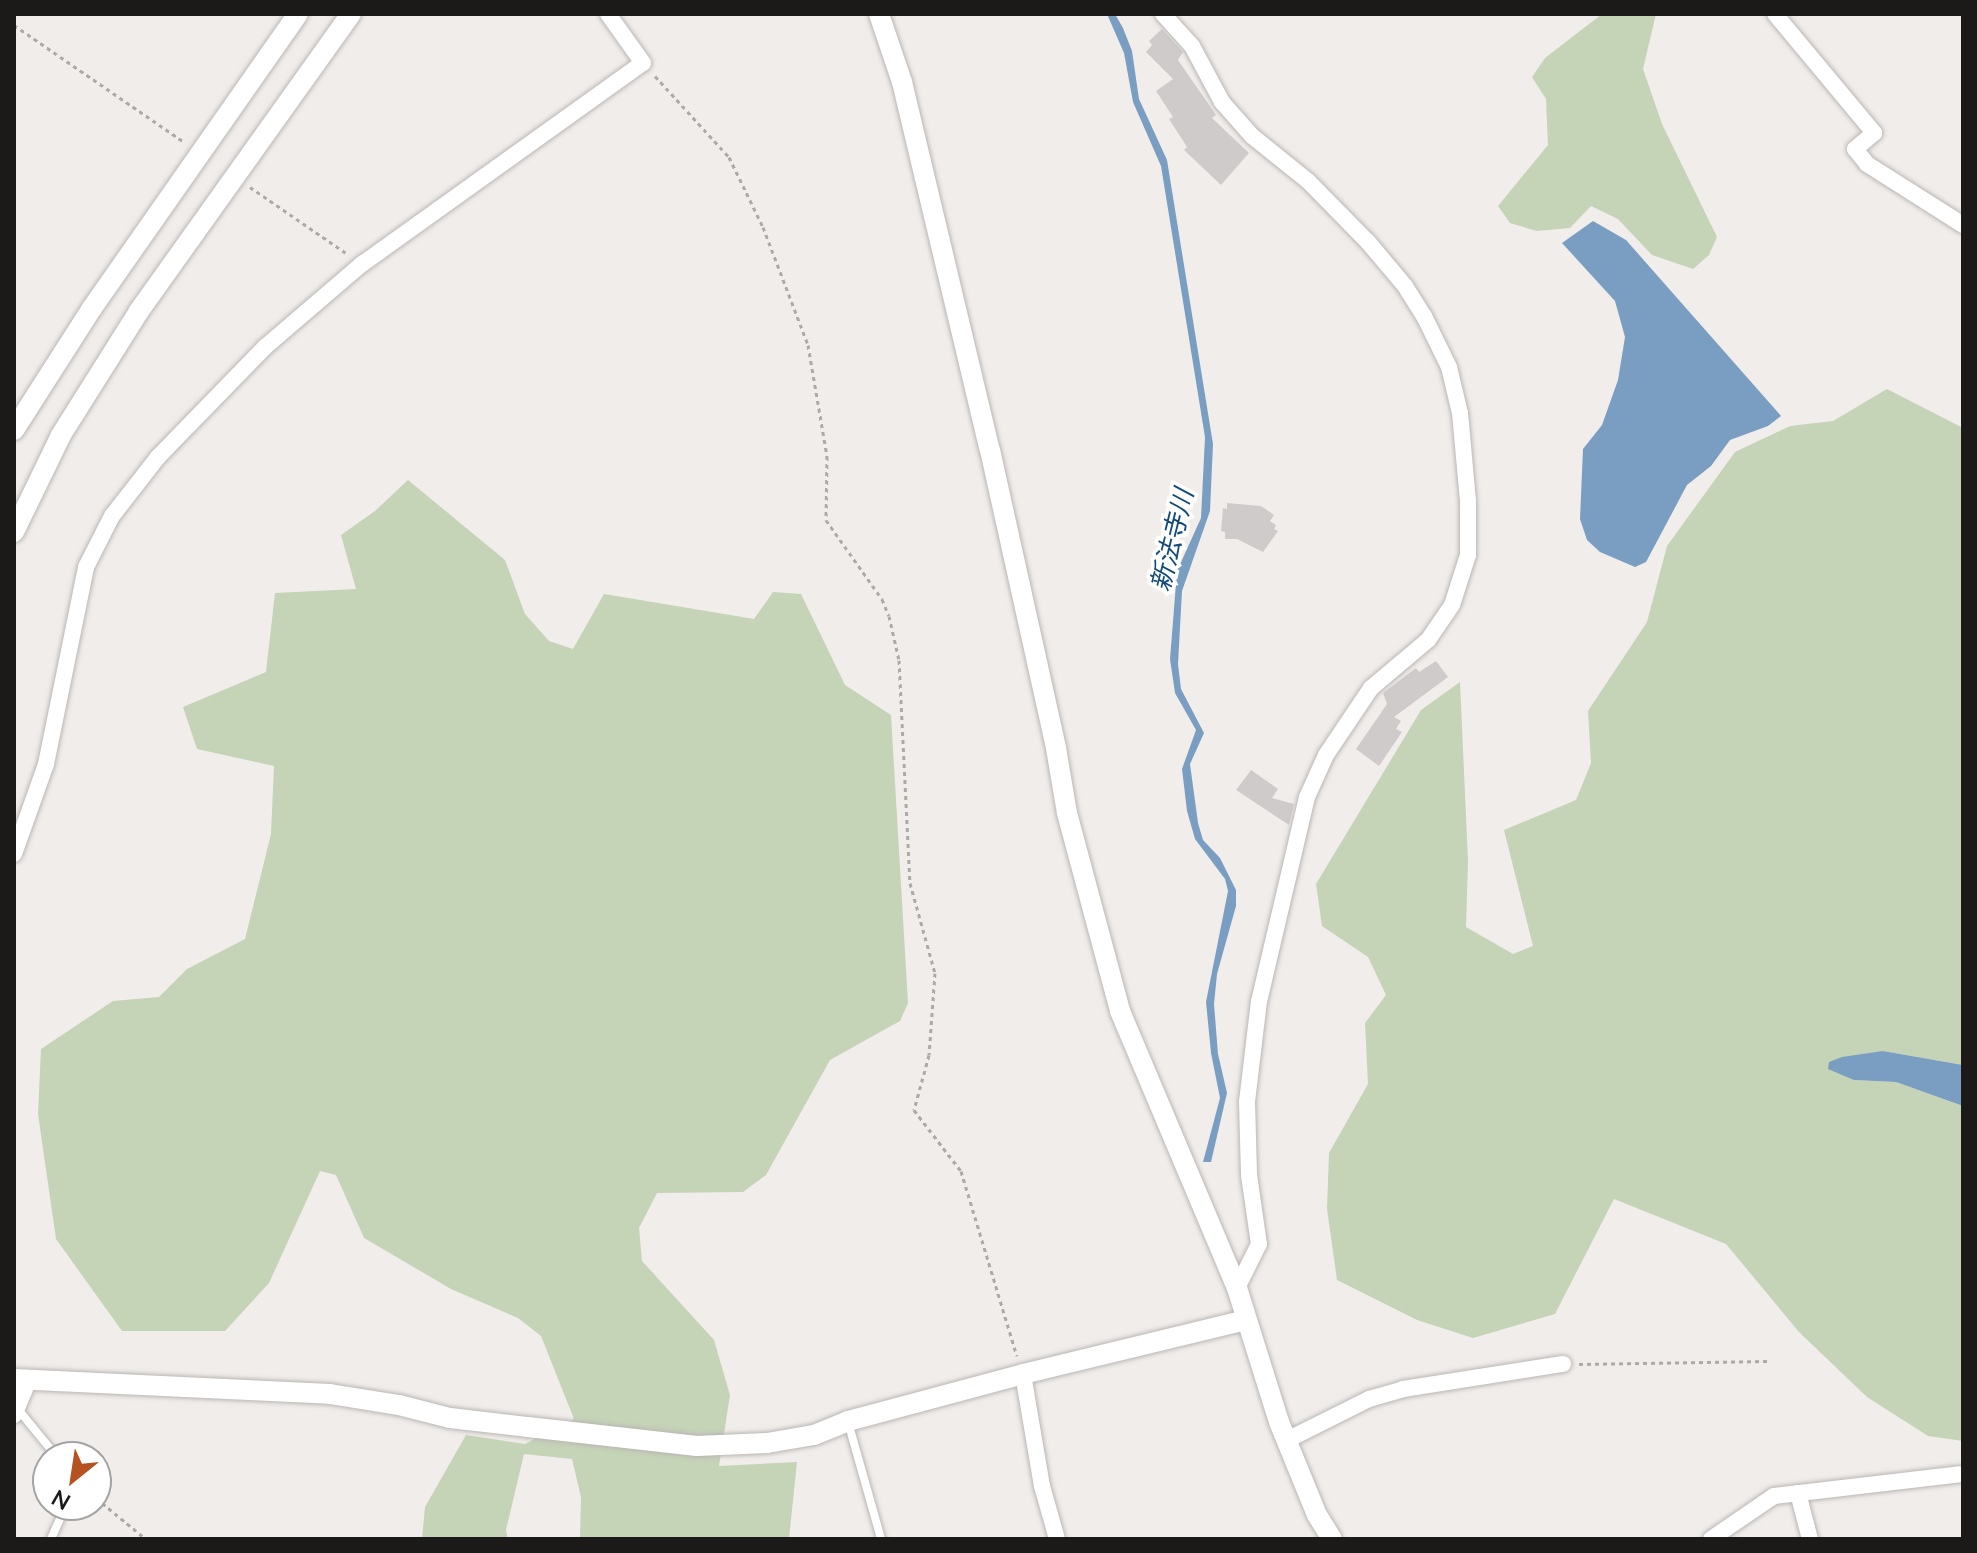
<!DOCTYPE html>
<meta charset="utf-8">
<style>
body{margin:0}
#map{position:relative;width:1977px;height:1553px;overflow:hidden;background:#f1edeb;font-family:Lato,"Noto Sans JP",sans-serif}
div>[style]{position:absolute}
.green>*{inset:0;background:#c5d3b7}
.water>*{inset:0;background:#7a9ec2}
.building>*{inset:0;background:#cfcbca}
.path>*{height:3px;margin-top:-1.5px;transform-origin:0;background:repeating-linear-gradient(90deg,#aca9a7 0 4px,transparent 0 8px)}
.roads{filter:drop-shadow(0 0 2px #bab6b4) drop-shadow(0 0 2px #bab6b4)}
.service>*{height:8px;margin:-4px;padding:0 4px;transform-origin:4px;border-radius:4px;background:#fff}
.minor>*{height:16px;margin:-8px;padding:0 8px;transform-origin:8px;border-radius:8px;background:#fff}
.tertiary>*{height:20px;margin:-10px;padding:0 10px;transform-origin:10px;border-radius:10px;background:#fff}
span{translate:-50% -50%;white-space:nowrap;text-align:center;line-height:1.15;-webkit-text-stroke:7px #fff;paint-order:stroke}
.water-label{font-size:26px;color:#124b7a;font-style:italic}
.frame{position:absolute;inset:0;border:16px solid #1b1a19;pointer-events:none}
.north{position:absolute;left:32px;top:1441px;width:80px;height:80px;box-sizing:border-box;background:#fff;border:2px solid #a4a3a3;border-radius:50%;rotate:210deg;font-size:22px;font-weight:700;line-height:32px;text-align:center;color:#1b1a19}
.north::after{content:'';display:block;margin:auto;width:28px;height:36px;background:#b65122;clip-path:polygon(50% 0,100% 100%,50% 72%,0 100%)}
</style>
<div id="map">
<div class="green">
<div style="clip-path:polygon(1602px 14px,1656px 14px,1643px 69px,1662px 124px,1717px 237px,1709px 255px,1693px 269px,1652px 255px,1618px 219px,1591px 206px,1570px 228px,1537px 231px,1510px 223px,1498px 206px,1548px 145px,1546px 99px,1532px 77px,1545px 58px)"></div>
<div style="clip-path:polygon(1887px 389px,1963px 428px,1963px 1065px,1883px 1051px,1854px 1080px,1896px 1082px,1963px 1106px,1963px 1441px,1928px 1436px,1867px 1397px,1799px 1332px,1726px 1244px,1614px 1199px,1555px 1314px,1473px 1338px,1417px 1320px,1337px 1280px,1327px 1209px,1329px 1153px,1368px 1084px,1365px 1023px,1386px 995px,1368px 957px,1322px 926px,1316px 884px,1421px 710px,1460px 682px,1468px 861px,1466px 927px,1513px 954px,1533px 946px,1504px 830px,1576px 800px,1591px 763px,1588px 711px,1647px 622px,1667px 546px,1735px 452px,1790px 426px,1833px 421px)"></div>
<div style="clip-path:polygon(408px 480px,505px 560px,525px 614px,549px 641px,573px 649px,604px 594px,754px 619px,773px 592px,801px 594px,845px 685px,891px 715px,908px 1003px,900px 1021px,830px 1060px,766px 1175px,743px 1192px,657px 1193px,639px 1228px,642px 1261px,714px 1340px,730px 1395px,719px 1466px,797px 1462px,789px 1539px,580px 1539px,581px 1497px,572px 1459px,524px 1454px,506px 1530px,508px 1539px,422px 1539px,425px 1507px,466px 1435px,525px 1444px,574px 1419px,541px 1336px,518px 1318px,451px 1289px,364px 1238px,336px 1175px,320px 1171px,269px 1283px,225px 1331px,122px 1331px,56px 1239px,38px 1114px,41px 1049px,113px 1001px,159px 997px,187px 969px,245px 939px,271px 834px,274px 766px,197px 749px,183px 707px,266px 672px,275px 593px,356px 589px,341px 535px,375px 511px)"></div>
</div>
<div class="water">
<div style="clip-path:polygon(1107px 14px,1115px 14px,1123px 28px,1132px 51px,1139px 99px,1167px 160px,1213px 444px,1210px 511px,1182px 591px,1178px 664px,1181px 689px,1204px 733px,1190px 764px,1198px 823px,1203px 840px,1220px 858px,1236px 890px,1236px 906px,1217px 974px,1214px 1004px,1218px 1054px,1227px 1093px,1211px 1162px,1203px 1162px,1220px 1098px,1211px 1053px,1206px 1002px,1228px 891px,1225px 879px,1195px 839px,1187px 811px,1182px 769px,1196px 730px,1175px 693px,1170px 659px,1177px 571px,1201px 518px,1205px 437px,1161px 166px,1133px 102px,1124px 53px)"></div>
<div style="clip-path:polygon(1593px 221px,1626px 240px,1781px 416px,1768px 426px,1730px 440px,1711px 466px,1687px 485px,1646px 562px,1635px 567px,1600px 552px,1587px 540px,1580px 519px,1583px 449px,1602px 425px,1618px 380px,1625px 337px,1615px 301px,1562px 243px)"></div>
<div style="clip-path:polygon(1883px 1051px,1963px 1065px,1963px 1106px,1896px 1082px,1854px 1080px,1828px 1069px,1829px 1062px,1842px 1057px)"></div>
</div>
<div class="building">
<div style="clip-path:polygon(1162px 29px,1183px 52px,1178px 60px,1216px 115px,1212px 118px,1249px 153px,1221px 185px,1184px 150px,1187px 147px,1169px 119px,1173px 117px,1156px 91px,1173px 79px,1146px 52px,1152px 45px,1149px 41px)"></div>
<div style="clip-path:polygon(1227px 503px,1261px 506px,1274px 515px,1270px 521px,1276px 525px,1274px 529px,1278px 531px,1263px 552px,1237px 539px,1225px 539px,1225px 532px,1221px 531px,1223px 508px,1227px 509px)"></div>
<div style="clip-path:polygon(1436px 661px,1448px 677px,1394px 717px,1401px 721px,1396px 729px,1402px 732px,1379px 766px,1356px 749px,1387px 704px,1383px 693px,1416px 668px,1419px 672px)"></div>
<div style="clip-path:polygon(1251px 770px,1278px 789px,1272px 798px,1294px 804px,1289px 825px,1236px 790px)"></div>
</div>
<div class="path">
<div style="left:14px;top:25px;width:206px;rotate:34.5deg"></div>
<div style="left:655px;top:76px;width:110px;rotate:47.6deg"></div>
<div style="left:729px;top:157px;width:78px;rotate:64.1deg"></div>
<div style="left:763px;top:227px;width:126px;rotate:69.1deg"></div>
<div style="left:808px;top:345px;width:113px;rotate:80.3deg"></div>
<div style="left:827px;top:456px;width:64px;rotate:90.9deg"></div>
<div style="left:826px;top:520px;width:97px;rotate:54.7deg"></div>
<div style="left:882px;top:599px;width:18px;rotate:68deg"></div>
<div style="left:889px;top:616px;width:45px;rotate:77.2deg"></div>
<div style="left:899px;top:660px;width:223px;rotate:87.2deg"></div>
<div style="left:910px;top:883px;width:93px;rotate:74.5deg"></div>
<div style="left:935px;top:973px;width:82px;rotate:94.2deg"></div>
<div style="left:929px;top:1055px;width:57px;rotate:105.3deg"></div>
<div style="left:914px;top:1110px;width:77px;rotate:52.4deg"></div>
<div style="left:961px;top:1171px;width:193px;rotate:73.2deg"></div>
<div style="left:250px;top:187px;width:116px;rotate:34.5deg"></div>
<div style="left:1579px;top:1364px;width:190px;rotate:-0.9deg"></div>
<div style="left:96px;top:1498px;width:65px;rotate:39.4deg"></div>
</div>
<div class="roads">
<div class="service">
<div style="left:17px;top:1408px;width:63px;rotate:50.8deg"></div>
<div style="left:848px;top:1422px;width:122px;rotate:74.2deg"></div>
<div style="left:51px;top:1539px;width:37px;rotate:-66deg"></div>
</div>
<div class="minor">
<div style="left:1163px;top:14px;width:43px;rotate:47.8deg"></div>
<div style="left:1192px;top:46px;width:64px;rotate:61.8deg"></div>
<div style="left:1222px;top:102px;width:45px;rotate:48.6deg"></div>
<div style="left:1252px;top:136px;width:72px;rotate:38.8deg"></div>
<div style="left:1308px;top:181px;width:86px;rotate:45.5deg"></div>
<div style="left:1368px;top:242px;width:57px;rotate:49.9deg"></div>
<div style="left:1405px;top:286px;width:36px;rotate:58deg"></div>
<div style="left:1424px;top:316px;width:57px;rotate:63.9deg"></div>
<div style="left:1449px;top:367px;width:47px;rotate:76.6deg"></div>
<div style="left:1460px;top:413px;width:88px;rotate:84.8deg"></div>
<div style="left:1468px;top:501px;width:54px;rotate:90deg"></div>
<div style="left:1468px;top:555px;width:52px;rotate:107.7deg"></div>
<div style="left:1452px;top:605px;width:42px;rotate:124.4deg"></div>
<div style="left:1428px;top:640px;width:75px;rotate:139.9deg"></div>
<div style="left:1371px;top:688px;width:81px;rotate:123.9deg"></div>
<div style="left:1326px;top:755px;width:46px;rotate:114.3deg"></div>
<div style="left:1307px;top:797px;width:210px;rotate:103.2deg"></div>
<div style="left:1259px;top:1001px;width:102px;rotate:96.8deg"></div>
<div style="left:1247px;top:1102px;width:73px;rotate:88.4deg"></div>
<div style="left:1249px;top:1175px;width:70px;rotate:81.8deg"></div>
<div style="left:1259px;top:1244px;width:49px;rotate:116.6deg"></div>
<div style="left:1775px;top:14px;width:155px;rotate:50.2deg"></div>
<div style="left:1874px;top:133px;width:25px;rotate:140deg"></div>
<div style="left:1855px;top:149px;width:19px;rotate:51deg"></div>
<div style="left:1867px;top:164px;width:114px;rotate:32.4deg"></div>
<div style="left:14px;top:854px;width:96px;rotate:-70.4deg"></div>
<div style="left:46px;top:764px;width:201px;rotate:-78.5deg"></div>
<div style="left:86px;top:567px;width:57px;rotate:-63deg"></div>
<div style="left:112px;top:516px;width:75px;rotate:-52.1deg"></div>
<div style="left:158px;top:457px;width:153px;rotate:-45.8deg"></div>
<div style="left:265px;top:347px;width:128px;rotate:-40.6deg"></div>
<div style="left:362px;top:264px;width:345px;rotate:-35.6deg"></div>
<div style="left:643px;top:63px;width:60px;rotate:-125.5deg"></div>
<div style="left:1023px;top:1374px;width:114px;rotate:80.4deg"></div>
<div style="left:1042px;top:1486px;width:55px;rotate:74.2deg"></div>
<div style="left:14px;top:1415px;width:38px;rotate:-67deg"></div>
<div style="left:1287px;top:1440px;width:92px;rotate:-26.6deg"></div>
<div style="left:1369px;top:1399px;width:35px;rotate:-16deg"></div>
<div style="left:1403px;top:1389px;width:162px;rotate:-8.9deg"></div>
<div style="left:1798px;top:1493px;width:48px;rotate:75.4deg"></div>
<div style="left:1711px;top:1539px;width:76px;rotate:-34.3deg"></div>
<div style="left:1774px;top:1496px;width:187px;rotate:-6.7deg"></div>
</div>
<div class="tertiary">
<div style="left:879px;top:14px;width:72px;rotate:71.3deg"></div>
<div style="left:902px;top:82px;width:378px;rotate:76.6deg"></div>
<div style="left:990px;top:450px;width:305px;rotate:77.5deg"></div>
<div style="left:1056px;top:748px;width:66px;rotate:80.4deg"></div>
<div style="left:1067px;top:813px;width:205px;rotate:75deg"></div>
<div style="left:1120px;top:1011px;width:301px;rotate:67.1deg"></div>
<div style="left:1237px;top:1288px;width:140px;rotate:72.6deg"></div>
<div style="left:1279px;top:1422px;width:100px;rotate:67.8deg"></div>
<div style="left:1317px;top:1515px;width:28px;rotate:58deg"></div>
<div style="left:14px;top:430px;width:145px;rotate:-57.4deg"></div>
<div style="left:92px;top:308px;width:359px;rotate:-55deg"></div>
<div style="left:14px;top:532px;width:108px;rotate:-64.1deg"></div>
<div style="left:61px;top:435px;width:146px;rotate:-57.8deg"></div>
<div style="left:139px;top:311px;width:365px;rotate:-54.5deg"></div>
<div style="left:14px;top:1379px;width:316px;rotate:2.7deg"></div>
<div style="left:330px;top:1394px;width:70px;rotate:9.1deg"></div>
<div style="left:399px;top:1405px;width:53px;rotate:14.3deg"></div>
<div style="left:450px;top:1418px;width:79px;rotate:6.6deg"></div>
<div style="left:528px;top:1427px;width:170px;rotate:6.4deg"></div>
<div style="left:697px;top:1446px;width:70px;rotate:-2.5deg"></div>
<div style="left:767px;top:1443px;width:48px;rotate:-9.7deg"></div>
<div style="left:814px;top:1435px;width:37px;rotate:-22deg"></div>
<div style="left:848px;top:1421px;width:181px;rotate:-15deg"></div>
<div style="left:1023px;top:1374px;width:229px;rotate:-13.6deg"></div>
</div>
</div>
<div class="water-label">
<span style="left:1172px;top:540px;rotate:-76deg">新法寺川</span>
</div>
<div class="frame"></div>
<div class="north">N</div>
</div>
